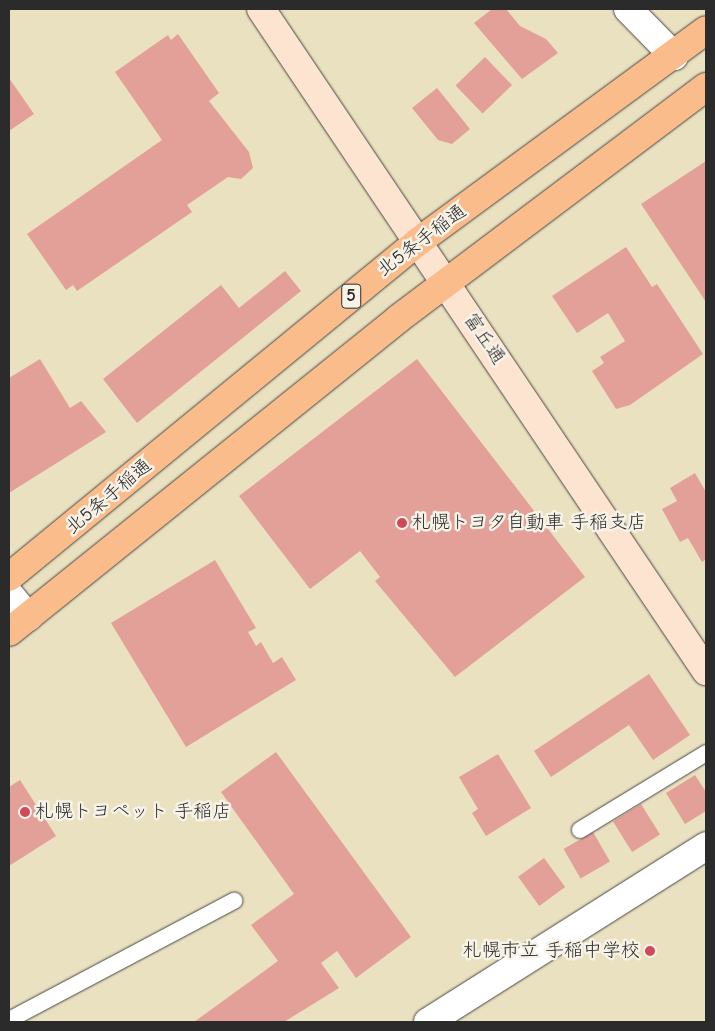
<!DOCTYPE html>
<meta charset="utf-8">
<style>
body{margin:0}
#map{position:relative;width:715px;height:1031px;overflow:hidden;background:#eae1c1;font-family:"Comic Neue","Klee One",sans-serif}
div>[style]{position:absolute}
.building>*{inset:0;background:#e3a098;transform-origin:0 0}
.roads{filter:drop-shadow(0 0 1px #484642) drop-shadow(0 0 1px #484642)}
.lane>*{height:16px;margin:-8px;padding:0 8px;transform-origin:8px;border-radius:8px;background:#fff}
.street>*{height:28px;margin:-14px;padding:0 14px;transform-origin:14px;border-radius:14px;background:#fff}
.secondary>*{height:28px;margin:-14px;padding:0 14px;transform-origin:14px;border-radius:14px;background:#fde4d1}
.highway>*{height:28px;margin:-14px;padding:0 14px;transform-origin:14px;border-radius:14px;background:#fabc8b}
.dots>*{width:14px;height:14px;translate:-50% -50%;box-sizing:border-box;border:2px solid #f7f3e8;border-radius:50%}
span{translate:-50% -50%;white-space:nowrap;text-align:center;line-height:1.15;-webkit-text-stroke:5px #f7f3e8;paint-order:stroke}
.shield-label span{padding:1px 4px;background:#f7f3e8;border:1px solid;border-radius:4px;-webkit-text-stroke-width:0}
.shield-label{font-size:18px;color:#2b2b2b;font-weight:700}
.street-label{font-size:19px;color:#2b2b2b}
.poi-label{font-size:19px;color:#2b2b2b}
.left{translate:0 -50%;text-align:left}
.right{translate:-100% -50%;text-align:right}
.frame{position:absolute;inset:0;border:10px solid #2b2b2b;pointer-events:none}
</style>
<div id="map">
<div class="building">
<div style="clip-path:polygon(492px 9px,506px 9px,520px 26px,546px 39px,558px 53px,522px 79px,474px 23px)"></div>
<div style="clip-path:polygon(178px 34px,219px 93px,209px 101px,249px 152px,253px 168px,241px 179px,228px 177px,187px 205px,192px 212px,77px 291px,73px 285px,66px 290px,27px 234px,162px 140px,115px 72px,168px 35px,171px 40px)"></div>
<div style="left:485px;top:57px;width:39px;height:41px;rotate:46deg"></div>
<div style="clip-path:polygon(9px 78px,34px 114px,9px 131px)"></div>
<div style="clip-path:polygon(437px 88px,470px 129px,452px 144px,438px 140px,412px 108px)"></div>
<div style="clip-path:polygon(706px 161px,706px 302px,641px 204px)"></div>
<div style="clip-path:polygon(626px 247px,652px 287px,657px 284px,703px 354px,630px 405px,616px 409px,592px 371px,604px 363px,600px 357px,625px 341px,608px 313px,577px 333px,552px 296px)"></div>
<div style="clip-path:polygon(285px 271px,301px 291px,137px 423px,103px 379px,221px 285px,239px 308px)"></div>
<div style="clip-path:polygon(40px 359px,70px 408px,81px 401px,106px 432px,9px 493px,9px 378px)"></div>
<div style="clip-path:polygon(417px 359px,585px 577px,455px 677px,375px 581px,380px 577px,360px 551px,310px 589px,239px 496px)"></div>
<div style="clip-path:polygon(695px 473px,706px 492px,706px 559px,702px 562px,688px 538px,680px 542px,662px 509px,677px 501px,670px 488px)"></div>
<div style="clip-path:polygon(215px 560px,256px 628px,248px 632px,256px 646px,261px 642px,273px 663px,282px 657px,296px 680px,186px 747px,111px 623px)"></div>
<div style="clip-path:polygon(649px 674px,690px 735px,653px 760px,629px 725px,551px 777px,534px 751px)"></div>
<div style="clip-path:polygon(276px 752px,411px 937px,356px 978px,337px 951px,321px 963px,339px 988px,284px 1022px,194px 1022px,278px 961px,251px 925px,294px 894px,221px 792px)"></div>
<div style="clip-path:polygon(498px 754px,531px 808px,486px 836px,472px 813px,478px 809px,459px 777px)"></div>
<div style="clip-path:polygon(695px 775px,706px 792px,706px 811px,685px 824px,666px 793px)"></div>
<div style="clip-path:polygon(20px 780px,56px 836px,9px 866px,9px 787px)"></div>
<div style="left:641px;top:804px;width:36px;height:33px;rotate:58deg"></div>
<div style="left:593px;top:832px;width:34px;height:34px;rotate:60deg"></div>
<div style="left:544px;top:858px;width:36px;height:32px;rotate:54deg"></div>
</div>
<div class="roads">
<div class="lane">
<div style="left:580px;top:830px;width:148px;rotate:-31.4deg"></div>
<div style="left:9px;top:1020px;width:255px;rotate:-27.9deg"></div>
</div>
<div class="street">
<div style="left:628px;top:9px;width:66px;rotate:45.6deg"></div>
<div style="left:9px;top:594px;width:30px;rotate:50deg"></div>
<div style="left:428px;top:1022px;width:329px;rotate:-32.3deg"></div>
</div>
<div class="secondary">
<div style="left:261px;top:9px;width:798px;rotate:56.09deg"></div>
</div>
<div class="highway">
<div style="left:9px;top:577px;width:530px;rotate:-39.34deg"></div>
<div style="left:419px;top:241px;width:356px;rotate:-36.3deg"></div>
<div style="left:9px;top:632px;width:499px;rotate:-38.8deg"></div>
<div style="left:398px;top:319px;width:386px;rotate:-37deg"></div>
</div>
</div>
<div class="dots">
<div style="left:402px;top:523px;background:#d1495b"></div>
<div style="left:25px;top:812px;background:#d1495b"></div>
<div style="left:650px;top:951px;background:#d1495b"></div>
</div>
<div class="shield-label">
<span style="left:351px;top:296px">5</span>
</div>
<div class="street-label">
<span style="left:422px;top:241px;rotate:-37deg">北5条手稲通</span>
<span style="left:484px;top:339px;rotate:56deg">富丘通</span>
<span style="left:109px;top:497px;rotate:-40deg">北5条手稲通</span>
</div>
<div class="poi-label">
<span class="left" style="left:412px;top:523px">札幌トヨタ自動車 手稲支店</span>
<span class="left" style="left:35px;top:812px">札幌トヨペット 手稲店</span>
<span class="right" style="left:640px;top:951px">札幌市立 手稲中学校</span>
</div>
<div class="frame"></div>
</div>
